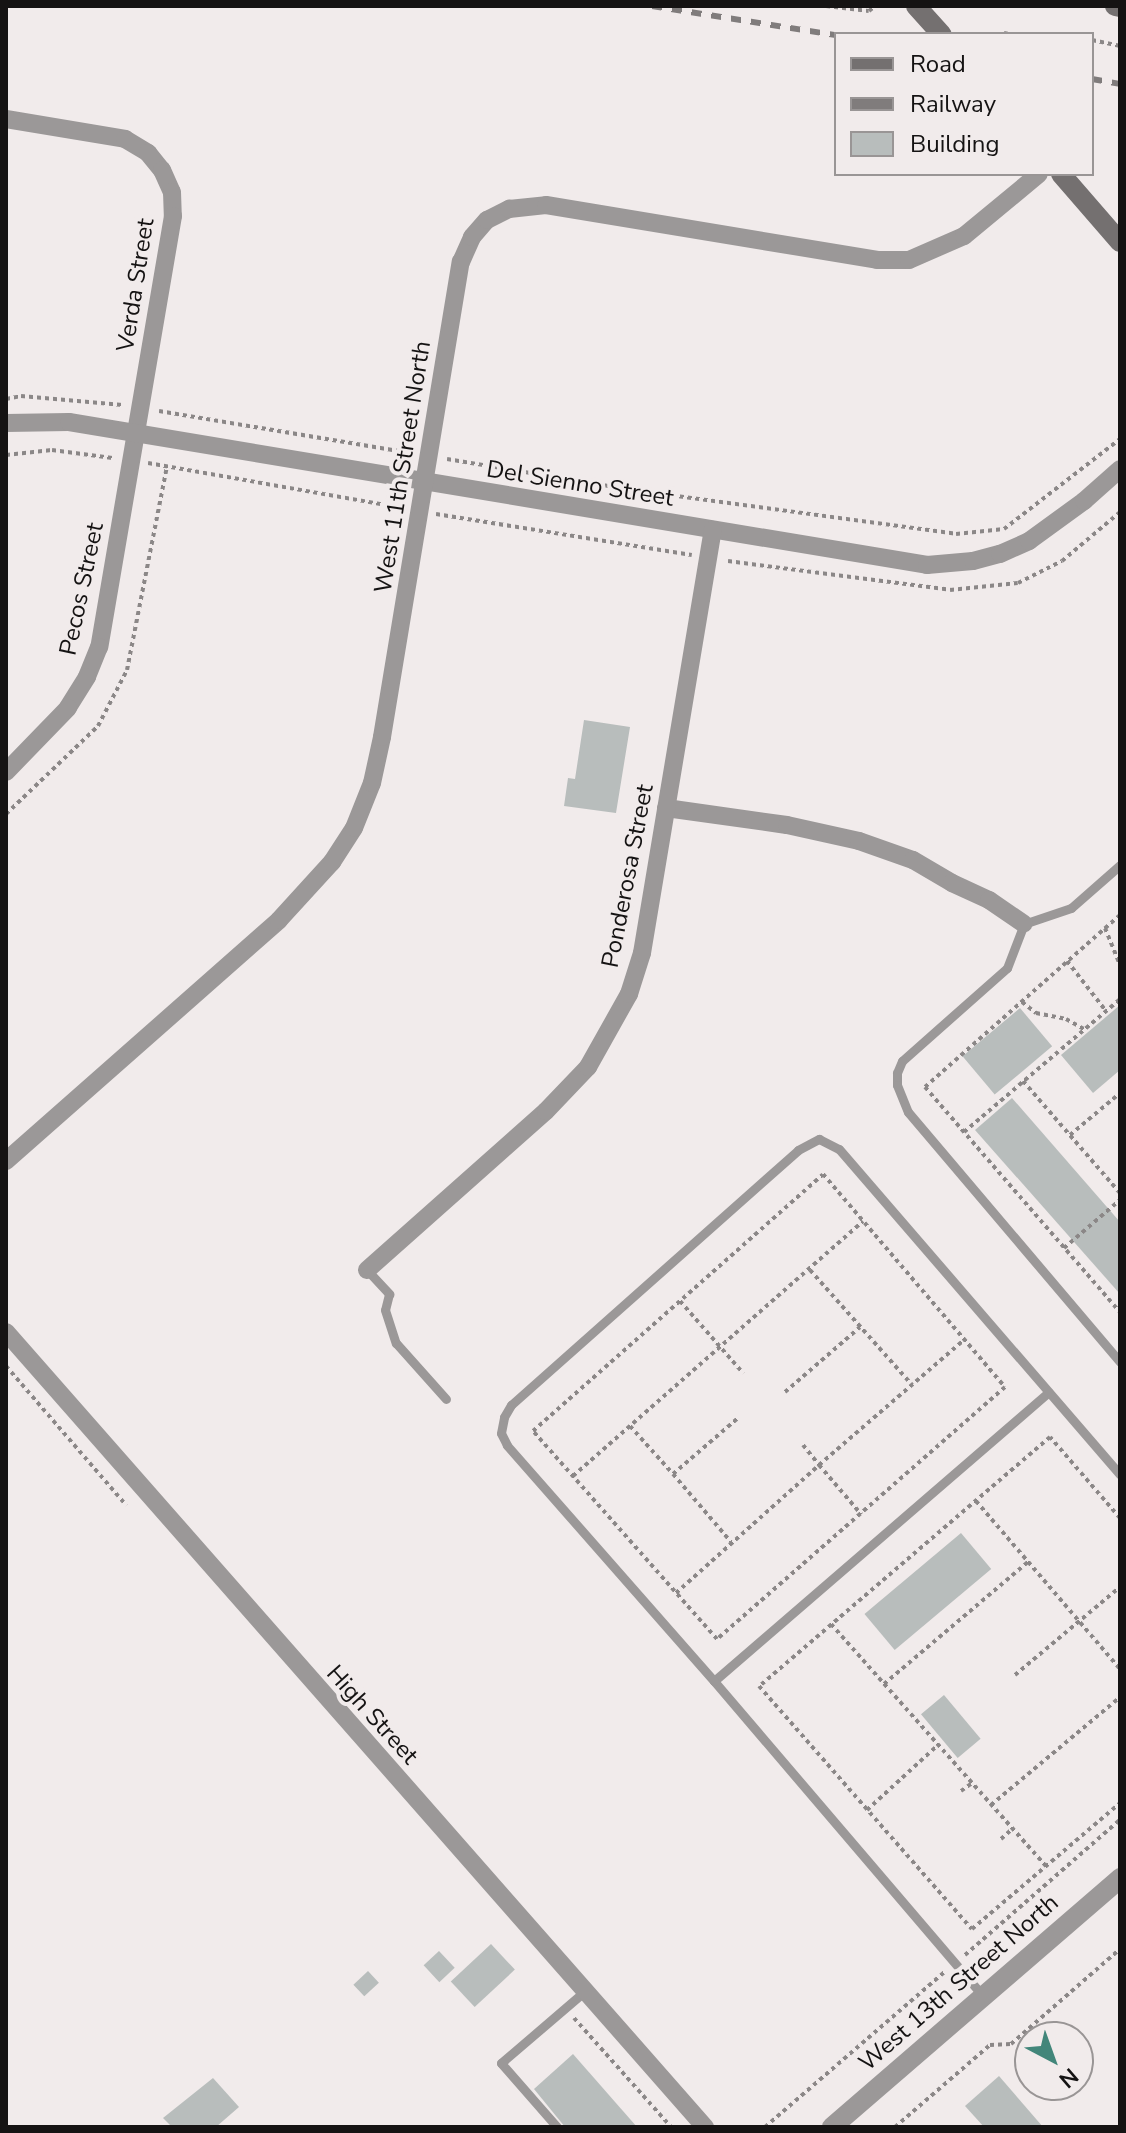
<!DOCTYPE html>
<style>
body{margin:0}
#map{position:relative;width:1126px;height:2133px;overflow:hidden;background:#f1ebeb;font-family:"Nunito Sans",sans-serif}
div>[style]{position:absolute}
.building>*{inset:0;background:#b8bdbc;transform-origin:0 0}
.path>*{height:4px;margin-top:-2px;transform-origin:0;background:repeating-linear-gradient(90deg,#8b8787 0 4px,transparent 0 8px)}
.service>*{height:9px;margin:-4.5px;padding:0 4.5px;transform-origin:4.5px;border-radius:4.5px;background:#9b9898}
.minor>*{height:18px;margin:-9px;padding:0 9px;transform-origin:9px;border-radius:9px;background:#9b9898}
.tertiary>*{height:20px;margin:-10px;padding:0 10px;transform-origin:10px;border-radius:10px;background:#9b9898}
.secondary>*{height:20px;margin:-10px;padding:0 10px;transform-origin:10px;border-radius:10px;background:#747070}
.rail>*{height:6px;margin-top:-3px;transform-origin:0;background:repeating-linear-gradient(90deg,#807c7c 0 10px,transparent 0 20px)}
span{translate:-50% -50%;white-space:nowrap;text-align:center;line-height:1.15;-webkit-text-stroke:8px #f1ebeb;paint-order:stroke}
.street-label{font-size:24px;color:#151313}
.frame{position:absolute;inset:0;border:8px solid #151313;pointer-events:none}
.legend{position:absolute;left:834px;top:32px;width:260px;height:144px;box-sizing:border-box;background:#f1ebeb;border:2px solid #999595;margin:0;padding:10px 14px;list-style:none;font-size:24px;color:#151313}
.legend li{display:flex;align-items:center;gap:16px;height:40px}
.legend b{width:40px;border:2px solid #999595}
.north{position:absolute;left:1014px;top:2021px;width:80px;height:80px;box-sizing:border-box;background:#f1ebeb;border:2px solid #999595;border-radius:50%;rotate:139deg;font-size:22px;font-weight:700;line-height:32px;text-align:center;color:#151313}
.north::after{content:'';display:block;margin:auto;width:28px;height:36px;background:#42867a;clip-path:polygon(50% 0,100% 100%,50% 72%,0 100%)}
</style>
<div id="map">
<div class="building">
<div style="clip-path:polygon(584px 720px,630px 727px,616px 813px,564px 806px,568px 778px,575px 779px)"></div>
<div style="clip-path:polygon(1120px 1005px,1120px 1070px,1093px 1093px,1061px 1055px)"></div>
<div style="left:1020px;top:1008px;width:50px;height:75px;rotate:50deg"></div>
<div style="clip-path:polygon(1012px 1098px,1120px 1222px,1120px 1294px,975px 1130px)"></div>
<div style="left:961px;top:1533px;width:47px;height:126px;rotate:50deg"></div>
<div style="left:944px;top:1695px;width:57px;height:30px;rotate:50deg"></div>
<div style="left:491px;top:1944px;width:35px;height:55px;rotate:47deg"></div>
<div style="left:439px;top:1951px;width:23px;height:21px;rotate:47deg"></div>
<div style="left:368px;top:1971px;width:16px;height:20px;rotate:47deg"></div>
<div style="clip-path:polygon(573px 2054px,637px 2127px,565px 2127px,534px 2089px)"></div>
<div style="clip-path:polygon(999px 2076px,1043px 2127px,984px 2127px,965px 2106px)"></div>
<div style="clip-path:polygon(213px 2078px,239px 2107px,216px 2127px,172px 2127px,163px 2118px)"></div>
</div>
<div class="path">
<div style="left:826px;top:6px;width:43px;rotate:6.6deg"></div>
<div style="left:869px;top:11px;width:8px;rotate:-40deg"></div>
<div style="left:1004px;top:33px;width:5px;rotate:11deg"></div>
<div style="left:1092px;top:40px;width:29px;rotate:12deg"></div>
<div style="left:6px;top:399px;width:15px;rotate:-11deg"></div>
<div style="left:21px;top:396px;width:102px;rotate:5deg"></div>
<div style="left:159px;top:411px;width:255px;rotate:9.5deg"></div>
<div style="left:6px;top:455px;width:46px;rotate:-6.2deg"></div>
<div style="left:52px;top:450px;width:61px;rotate:7.6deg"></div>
<div style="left:447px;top:459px;width:188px;rotate:9.5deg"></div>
<div style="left:632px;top:490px;width:327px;rotate:7.7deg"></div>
<div style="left:956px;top:534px;width:48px;rotate:-5.9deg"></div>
<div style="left:1004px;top:529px;width:147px;rotate:-37.8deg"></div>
<div style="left:148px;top:463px;width:260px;rotate:10deg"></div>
<div style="left:436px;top:514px;width:259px;rotate:9.1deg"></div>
<div style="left:728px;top:561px;width:224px;rotate:7.4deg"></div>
<div style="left:950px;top:590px;width:68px;rotate:-5.9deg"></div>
<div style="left:1018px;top:583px;width:49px;rotate:-26.6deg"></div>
<div style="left:1062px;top:561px;width:76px;rotate:-40.2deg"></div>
<div style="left:6px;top:814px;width:127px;rotate:-43.7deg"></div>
<div style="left:98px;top:726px;width:63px;rotate:-62.6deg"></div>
<div style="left:127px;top:670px;width:208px;rotate:-78.9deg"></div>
<div style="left:1120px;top:915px;width:260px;rotate:138.6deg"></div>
<div style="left:925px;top:1087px;width:298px;rotate:49.1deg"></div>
<div style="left:1105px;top:928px;width:40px;rotate:68deg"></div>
<div style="left:1067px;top:961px;width:63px;rotate:52deg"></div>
<div style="left:1022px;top:1002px;width:18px;rotate:38deg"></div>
<div style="left:1036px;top:1013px;width:31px;rotate:11deg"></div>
<div style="left:1066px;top:1019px;width:21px;rotate:29deg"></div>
<div style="left:1023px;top:1081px;width:148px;rotate:49.1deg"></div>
<div style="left:964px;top:1132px;width:205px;rotate:-40.4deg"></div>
<div style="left:1070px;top:1135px;width:65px;rotate:-40deg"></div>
<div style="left:823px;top:1174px;width:280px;rotate:49.5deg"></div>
<div style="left:1005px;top:1387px;width:383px;rotate:138.8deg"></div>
<div style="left:717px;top:1639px;width:278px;rotate:-131.5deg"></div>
<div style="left:533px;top:1431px;width:387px;rotate:-41.5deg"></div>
<div style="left:1064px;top:1248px;width:74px;rotate:-40.6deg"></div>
<div style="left:810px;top:1270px;width:154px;rotate:48.4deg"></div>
<div style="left:680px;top:1301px;width:96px;rotate:48.8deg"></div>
<div style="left:6px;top:1366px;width:184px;rotate:49.2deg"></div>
<div style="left:785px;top:1392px;width:99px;rotate:-40.9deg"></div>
<div style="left:630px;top:1426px;width:64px;rotate:48.1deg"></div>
<div style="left:673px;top:1474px;width:87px;rotate:-40.8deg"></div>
<div style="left:803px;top:1445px;width:26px;rotate:51deg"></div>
<div style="left:819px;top:1465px;width:191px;rotate:-40.8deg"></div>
<div style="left:673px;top:1474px;width:89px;rotate:49.5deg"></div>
<div style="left:573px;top:1476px;width:386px;rotate:-41.3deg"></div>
<div style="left:976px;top:1501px;width:221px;rotate:49.4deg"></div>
<div style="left:1120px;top:1518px;width:107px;rotate:-130.8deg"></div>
<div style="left:1050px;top:1437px;width:383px;rotate:139.4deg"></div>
<div style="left:759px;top:1686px;width:323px;rotate:48.8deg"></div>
<div style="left:972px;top:1929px;width:194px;rotate:-40.4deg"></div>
<div style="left:676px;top:1593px;width:192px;rotate:-41.8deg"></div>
<div style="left:819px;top:1465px;width:65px;rotate:49.4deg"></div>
<div style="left:831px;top:1624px;width:324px;rotate:48.4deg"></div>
<div style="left:1015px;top:1675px;width:137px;rotate:-40deg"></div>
<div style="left:884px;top:1684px;width:189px;rotate:-40.3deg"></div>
<div style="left:961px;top:1791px;width:14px;rotate:-36deg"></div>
<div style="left:991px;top:1805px;width:168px;rotate:-39.9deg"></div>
<div style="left:867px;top:1810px;width:96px;rotate:-42.5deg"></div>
<div style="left:1001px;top:1839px;width:15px;rotate:-42deg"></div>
<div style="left:965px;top:1955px;width:206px;rotate:-41.1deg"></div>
<div style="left:574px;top:2018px;width:146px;rotate:48.3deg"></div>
<div style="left:765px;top:2127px;width:239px;rotate:-40.8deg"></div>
<div style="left:895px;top:2127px;width:125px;rotate:-40.8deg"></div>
<div style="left:990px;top:2045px;width:21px;rotate:-3deg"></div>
<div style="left:1011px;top:2044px;width:145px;rotate:-41.1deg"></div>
</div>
<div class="service">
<div style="left:1120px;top:865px;width:65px;rotate:138.7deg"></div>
<div style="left:1071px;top:908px;width:50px;rotate:161.2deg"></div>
<div style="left:1024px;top:924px;width:47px;rotate:111.1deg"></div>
<div style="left:1007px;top:968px;width:140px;rotate:138.5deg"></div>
<div style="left:902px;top:1061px;width:13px;rotate:113deg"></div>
<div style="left:897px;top:1073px;width:12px;rotate:90deg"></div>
<div style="left:897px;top:1085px;width:29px;rotate:68deg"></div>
<div style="left:908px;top:1112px;width:328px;rotate:49.7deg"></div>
<div style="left:367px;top:1270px;width:33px;rotate:47deg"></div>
<div style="left:389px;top:1294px;width:16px;rotate:104deg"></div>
<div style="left:385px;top:1310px;width:35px;rotate:72deg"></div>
<div style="left:396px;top:1343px;width:75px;rotate:48.2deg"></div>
<div style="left:714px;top:1681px;width:442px;rotate:-40.8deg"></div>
<div style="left:983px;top:1996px;width:414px;rotate:-130.5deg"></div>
<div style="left:714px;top:1681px;width:314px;rotate:-131.3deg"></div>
<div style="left:507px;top:1445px;width:13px;rotate:-117deg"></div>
<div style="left:501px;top:1433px;width:16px;rotate:-79deg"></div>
<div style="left:504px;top:1417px;width:14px;rotate:-60deg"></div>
<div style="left:511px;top:1405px;width:384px;rotate:-41.6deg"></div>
<div style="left:798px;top:1150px;width:24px;rotate:-28deg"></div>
<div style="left:819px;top:1139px;width:22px;rotate:27deg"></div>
<div style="left:839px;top:1149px;width:430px;rotate:49.2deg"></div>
<div style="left:557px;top:2127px;width:85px;rotate:-131.2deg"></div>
<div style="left:501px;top:2063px;width:111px;rotate:-40.6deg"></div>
</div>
<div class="minor">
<div style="left:6px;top:119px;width:121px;rotate:9.5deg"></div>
<div style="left:125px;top:139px;width:27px;rotate:31deg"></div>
<div style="left:148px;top:153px;width:22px;rotate:51deg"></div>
<div style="left:162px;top:170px;width:24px;rotate:66deg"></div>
<div style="left:172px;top:192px;width:24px;rotate:88deg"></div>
<div style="left:173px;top:216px;width:437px;rotate:99.7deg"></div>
<div style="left:99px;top:647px;width:32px;rotate:112deg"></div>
<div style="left:87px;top:677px;width:36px;rotate:122deg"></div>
<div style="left:68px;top:708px;width:89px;rotate:134.1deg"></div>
<div style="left:6px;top:423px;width:63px;rotate:-0.9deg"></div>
<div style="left:69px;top:422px;width:870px;rotate:9.46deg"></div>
<div style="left:927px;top:565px;width:46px;rotate:-5deg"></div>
<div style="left:973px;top:561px;width:28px;rotate:-15deg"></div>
<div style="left:1000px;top:554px;width:32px;rotate:-24deg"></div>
<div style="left:1029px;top:541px;width:68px;rotate:-36deg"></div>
<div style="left:1084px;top:501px;width:48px;rotate:-41.6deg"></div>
<div style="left:666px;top:808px;width:122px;rotate:8deg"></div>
<div style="left:787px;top:825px;width:74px;rotate:12.5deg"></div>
<div style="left:859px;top:841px;width:57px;rotate:19.4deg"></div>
<div style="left:913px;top:860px;width:45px;rotate:30.5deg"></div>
<div style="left:952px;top:883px;width:41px;rotate:24.7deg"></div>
<div style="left:989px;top:900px;width:42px;rotate:34.4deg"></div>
<div style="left:6px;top:1161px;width:364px;rotate:-41.4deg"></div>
<div style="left:279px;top:920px;width:79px;rotate:-47.6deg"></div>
<div style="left:332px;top:862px;width:40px;rotate:-57.1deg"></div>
<div style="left:354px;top:828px;width:48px;rotate:-68.2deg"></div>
<div style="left:372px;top:783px;width:47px;rotate:-77.7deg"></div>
<div style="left:382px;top:737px;width:482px;rotate:-80.6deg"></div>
<div style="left:461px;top:262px;width:27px;rotate:-66deg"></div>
<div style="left:472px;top:237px;width:23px;rotate:-49deg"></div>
<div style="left:487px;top:220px;width:25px;rotate:-27deg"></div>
<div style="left:509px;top:209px;width:37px;rotate:-6deg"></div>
<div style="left:546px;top:205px;width:336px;rotate:9.4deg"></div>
<div style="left:877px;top:260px;width:32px"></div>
<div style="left:909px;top:260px;width:60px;rotate:-23.6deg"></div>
<div style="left:964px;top:236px;width:97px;rotate:-39.6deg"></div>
<div style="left:367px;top:1270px;width:239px;rotate:-41.6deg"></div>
<div style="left:546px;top:1111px;width:61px;rotate:-46.3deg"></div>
<div style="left:588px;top:1067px;width:84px;rotate:-60.7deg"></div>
<div style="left:629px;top:994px;width:43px;rotate:-72.4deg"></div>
<div style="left:642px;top:953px;width:429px;rotate:-80.5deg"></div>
<div style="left:6px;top:1332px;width:1059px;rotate:48.68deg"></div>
</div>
<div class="tertiary">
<div style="left:832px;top:2127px;width:381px;rotate:-40.8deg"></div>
</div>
<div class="secondary">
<div style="left:916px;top:6px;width:38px;rotate:48deg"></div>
<div style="left:1115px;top:6px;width:5px;rotate:11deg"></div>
<div style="left:1061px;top:174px;width:90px;rotate:49.1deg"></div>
</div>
<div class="rail">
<div style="left:652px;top:6px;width:186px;rotate:9deg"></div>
<div style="left:1092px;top:79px;width:28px;rotate:10deg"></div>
</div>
<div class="street-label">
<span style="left:136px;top:285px;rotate:-81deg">Verda Street</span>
<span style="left:403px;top:467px;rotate:-81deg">West 11th Street North</span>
<span style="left:580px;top:484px;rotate:9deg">Del Sienno Street</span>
<span style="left:82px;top:589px;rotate:-78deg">Pecos Street</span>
<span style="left:628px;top:876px;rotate:-79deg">Ponderosa Street</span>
<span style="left:372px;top:1715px;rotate:48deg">High Street</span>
<span style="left:959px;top:1983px;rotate:-41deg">West 13th Street North</span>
</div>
<div class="frame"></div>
<ul class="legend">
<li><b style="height:10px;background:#747070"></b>Road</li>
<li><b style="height:10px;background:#807c7c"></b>Railway</li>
<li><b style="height:22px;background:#b8bdbc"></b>Building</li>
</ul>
<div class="north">N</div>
</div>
